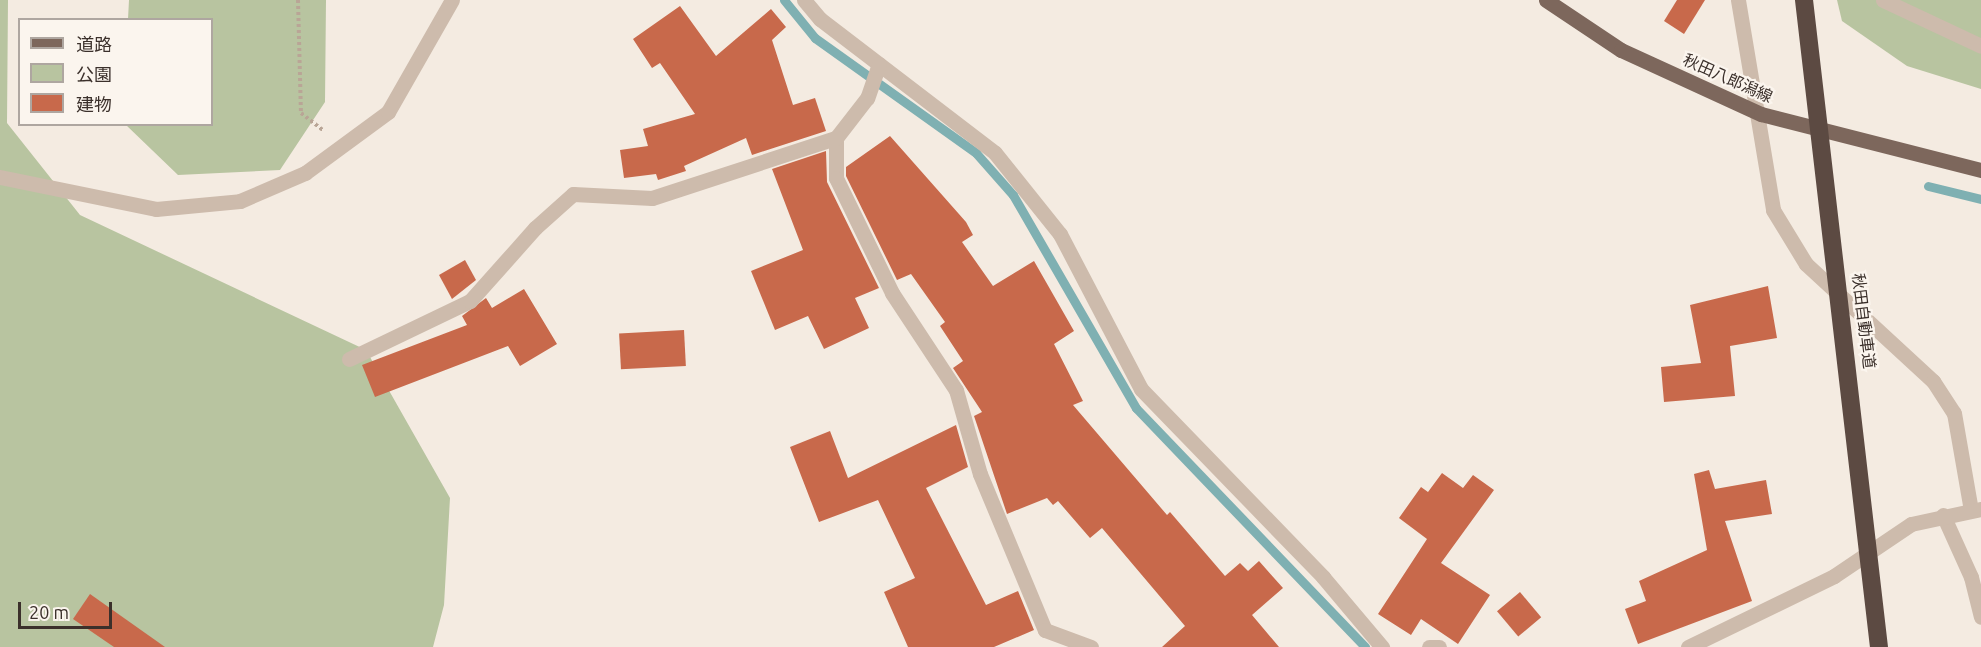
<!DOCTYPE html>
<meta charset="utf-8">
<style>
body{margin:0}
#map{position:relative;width:1981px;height:647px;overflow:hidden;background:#f4ebe1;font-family:Ubuntu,"Noto Sans JP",sans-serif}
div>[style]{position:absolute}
.green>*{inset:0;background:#b8c4a0}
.stream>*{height:9px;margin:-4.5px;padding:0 4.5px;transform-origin:4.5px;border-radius:4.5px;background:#7fb0b2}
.building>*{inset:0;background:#c8694b;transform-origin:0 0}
.path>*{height:4px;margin-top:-2px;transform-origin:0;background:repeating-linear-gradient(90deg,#b9a596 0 3px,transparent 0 6px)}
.street>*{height:15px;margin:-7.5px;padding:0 7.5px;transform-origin:7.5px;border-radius:7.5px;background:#cdbbac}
.primary>*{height:15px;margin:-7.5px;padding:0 7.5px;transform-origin:7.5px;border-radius:7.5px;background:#7d675c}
.highway>*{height:18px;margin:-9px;padding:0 9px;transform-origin:9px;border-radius:9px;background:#5c4a42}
span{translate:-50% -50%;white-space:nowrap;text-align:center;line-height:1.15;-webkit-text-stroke:4.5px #fbf5ee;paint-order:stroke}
.street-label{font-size:16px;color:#3b302b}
.legend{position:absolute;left:18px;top:18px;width:195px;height:108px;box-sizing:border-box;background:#fbf5ee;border:2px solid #aea6a0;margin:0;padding:8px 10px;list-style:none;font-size:18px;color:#3b302b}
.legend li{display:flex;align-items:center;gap:12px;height:30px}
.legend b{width:30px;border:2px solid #aea6a0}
.scale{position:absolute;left:18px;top:602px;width:94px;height:27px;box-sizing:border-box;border:3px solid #3b302b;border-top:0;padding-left:8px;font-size:18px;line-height:21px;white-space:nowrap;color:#3b302b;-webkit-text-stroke:4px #fbf5ee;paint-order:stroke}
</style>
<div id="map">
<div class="green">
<div style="clip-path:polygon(0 0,8px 0,7px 123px,80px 215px,366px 350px,450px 498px,444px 605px,433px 647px,0 647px)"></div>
<div style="clip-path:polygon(129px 0,326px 0,325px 102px,280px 170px,178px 175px,126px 125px,212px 124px,212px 20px,128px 19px)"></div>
<div style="clip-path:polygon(1837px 0,1981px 0,1981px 89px,1907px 66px,1842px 21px)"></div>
</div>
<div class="stream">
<div style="left:784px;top:0;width:49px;rotate:50.8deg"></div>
<div style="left:815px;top:38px;width:198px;rotate:35.5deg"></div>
<div style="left:976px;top:153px;width:56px;rotate:48.6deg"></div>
<div style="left:1013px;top:195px;width:246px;rotate:60deg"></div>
<div style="left:1136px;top:408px;width:331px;rotate:46.2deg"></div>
<div style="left:1928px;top:186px;width:55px;rotate:13.8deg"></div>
</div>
<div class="building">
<div style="clip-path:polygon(1677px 0,1705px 0,1684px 34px,1664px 21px)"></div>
<div style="clip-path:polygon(680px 6px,716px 56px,771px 9px,786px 27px,772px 40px,793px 105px,815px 98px,826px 131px,752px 155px,746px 138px,684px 166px,686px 171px,658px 180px,656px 174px,624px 178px,620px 150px,648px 146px,643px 129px,695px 114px,660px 63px,652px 68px,633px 39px)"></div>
<div style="clip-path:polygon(890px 136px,966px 222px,973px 235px,962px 242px,993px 286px,1034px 261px,1074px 331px,1054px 344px,1083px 401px,1073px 405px,1167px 515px,1170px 512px,1225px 576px,1240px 563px,1248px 571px,1259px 561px,1283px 588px,1252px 615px,1279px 647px,1162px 647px,1185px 626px,1102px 528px,1090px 538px,1058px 501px,1053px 505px,1047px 498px,1007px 514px,974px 416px,982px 412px,953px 368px,963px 361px,940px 326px,945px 322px,911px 274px,897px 280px,846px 176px,846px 167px)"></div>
<div style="clip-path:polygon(826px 151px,827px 182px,879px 288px,855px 298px,869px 328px,824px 349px,808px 316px,775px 330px,751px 271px,803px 250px,772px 169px)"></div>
<div style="clip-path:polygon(465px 260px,476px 280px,452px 299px,439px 275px)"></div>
<div style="clip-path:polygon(1768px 286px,1777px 338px,1730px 346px,1735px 396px,1664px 402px,1661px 367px,1701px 363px,1690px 305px)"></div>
<div style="clip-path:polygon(524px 289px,557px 344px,520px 366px,508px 346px,375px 397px,362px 365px,467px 325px,462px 316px,486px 298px,492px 308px)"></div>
<div style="left:684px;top:330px;width:36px;height:65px;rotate:87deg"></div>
<div style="clip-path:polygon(956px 425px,968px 467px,926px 488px,986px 605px,1018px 591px,1034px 630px,994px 647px,908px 647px,884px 592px,915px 578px,878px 500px,819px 522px,790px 447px,830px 431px,848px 478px)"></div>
<div style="clip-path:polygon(1709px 470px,1715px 489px,1766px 480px,1772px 514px,1725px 521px,1752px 601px,1638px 644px,1625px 609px,1646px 601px,1639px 581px,1707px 550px,1694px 474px)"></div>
<div style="clip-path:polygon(1442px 473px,1463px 488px,1473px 475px,1494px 490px,1441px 563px,1490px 595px,1458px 644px,1421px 619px,1411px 635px,1378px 614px,1427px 539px,1399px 518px,1421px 487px,1428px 492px)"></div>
<div style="left:1520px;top:592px;width:33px;height:30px;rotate:50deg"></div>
<div style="clip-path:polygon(90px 594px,165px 647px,114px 647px,73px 619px)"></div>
</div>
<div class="path">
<div style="left:298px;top:0;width:113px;rotate:88.5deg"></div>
<div style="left:301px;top:113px;width:28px;rotate:38deg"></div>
</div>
<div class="street">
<div style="left:804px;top:0;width:25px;rotate:50deg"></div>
<div style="left:820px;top:19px;width:220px;rotate:37.4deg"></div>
<div style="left:995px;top:153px;width:104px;rotate:51.3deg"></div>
<div style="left:1060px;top:234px;width:175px;rotate:62.4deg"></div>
<div style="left:1141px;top:389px;width:262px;rotate:45.9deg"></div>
<div style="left:1323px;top:577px;width:92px;rotate:49.9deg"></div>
<div style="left:1738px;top:0;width:213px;rotate:80.5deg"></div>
<div style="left:1773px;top:210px;width:63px;rotate:58.6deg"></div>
<div style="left:1806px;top:264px;width:173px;rotate:42.7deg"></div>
<div style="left:1933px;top:381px;width:38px;rotate:57deg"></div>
<div style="left:1954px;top:413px;width:98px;rotate:80.1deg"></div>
<div style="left:1883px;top:0;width:108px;rotate:25.1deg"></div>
<div style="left:879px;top:64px;width:36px;rotate:109deg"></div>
<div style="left:867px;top:98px;width:51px;rotate:127.8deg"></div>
<div style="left:836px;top:138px;width:40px;rotate:90deg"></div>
<div style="left:836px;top:178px;width:128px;rotate:64deg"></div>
<div style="left:892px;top:293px;width:116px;rotate:56.6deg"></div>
<div style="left:956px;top:390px;width:87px;rotate:74.1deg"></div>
<div style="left:980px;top:474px;width:169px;rotate:67.4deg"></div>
<div style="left:1045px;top:630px;width:49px;rotate:20.3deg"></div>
<div style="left:0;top:177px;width:159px;rotate:11.6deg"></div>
<div style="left:156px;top:209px;width:84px;rotate:-5.4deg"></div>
<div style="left:240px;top:201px;width:71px;rotate:-23.3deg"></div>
<div style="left:305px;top:173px;width:103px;rotate:-36.3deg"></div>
<div style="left:388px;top:112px;width:129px;rotate:-60.3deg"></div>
<div style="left:349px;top:359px;width:134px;rotate:-25.6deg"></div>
<div style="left:470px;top:301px;width:98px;rotate:-48.3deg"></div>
<div style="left:535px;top:228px;width:51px;rotate:-41.8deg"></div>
<div style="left:573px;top:194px;width:79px;rotate:2.9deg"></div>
<div style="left:652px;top:198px;width:194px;rotate:-18.1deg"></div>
<div style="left:1943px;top:515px;width:68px;rotate:65.7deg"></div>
<div style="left:1971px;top:577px;width:41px;rotate:76deg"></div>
<div style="left:1429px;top:647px;width:10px"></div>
<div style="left:1688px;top:647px;width:162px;rotate:-25.9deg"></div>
<div style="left:1834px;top:576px;width:93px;rotate:-34deg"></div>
<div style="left:1911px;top:524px;width:72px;rotate:-12.1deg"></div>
</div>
<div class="primary">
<div style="left:1546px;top:0;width:90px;rotate:33.7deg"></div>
<div style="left:1621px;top:50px;width:154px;rotate:24.6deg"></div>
<div style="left:1761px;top:114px;width:227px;rotate:14.3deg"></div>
</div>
<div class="highway">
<div style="left:1804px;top:0;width:651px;rotate:83.39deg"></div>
</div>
<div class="street-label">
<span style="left:1728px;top:78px;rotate:24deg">秋田八郎潟線</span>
<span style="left:1864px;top:321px;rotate:83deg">秋田自動車道</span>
</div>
<ul class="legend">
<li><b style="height:8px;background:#7d675c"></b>道路</li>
<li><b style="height:16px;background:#b8c4a0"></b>公園</li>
<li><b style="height:16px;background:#c8694b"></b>建物</li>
</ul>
<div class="scale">20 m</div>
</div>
